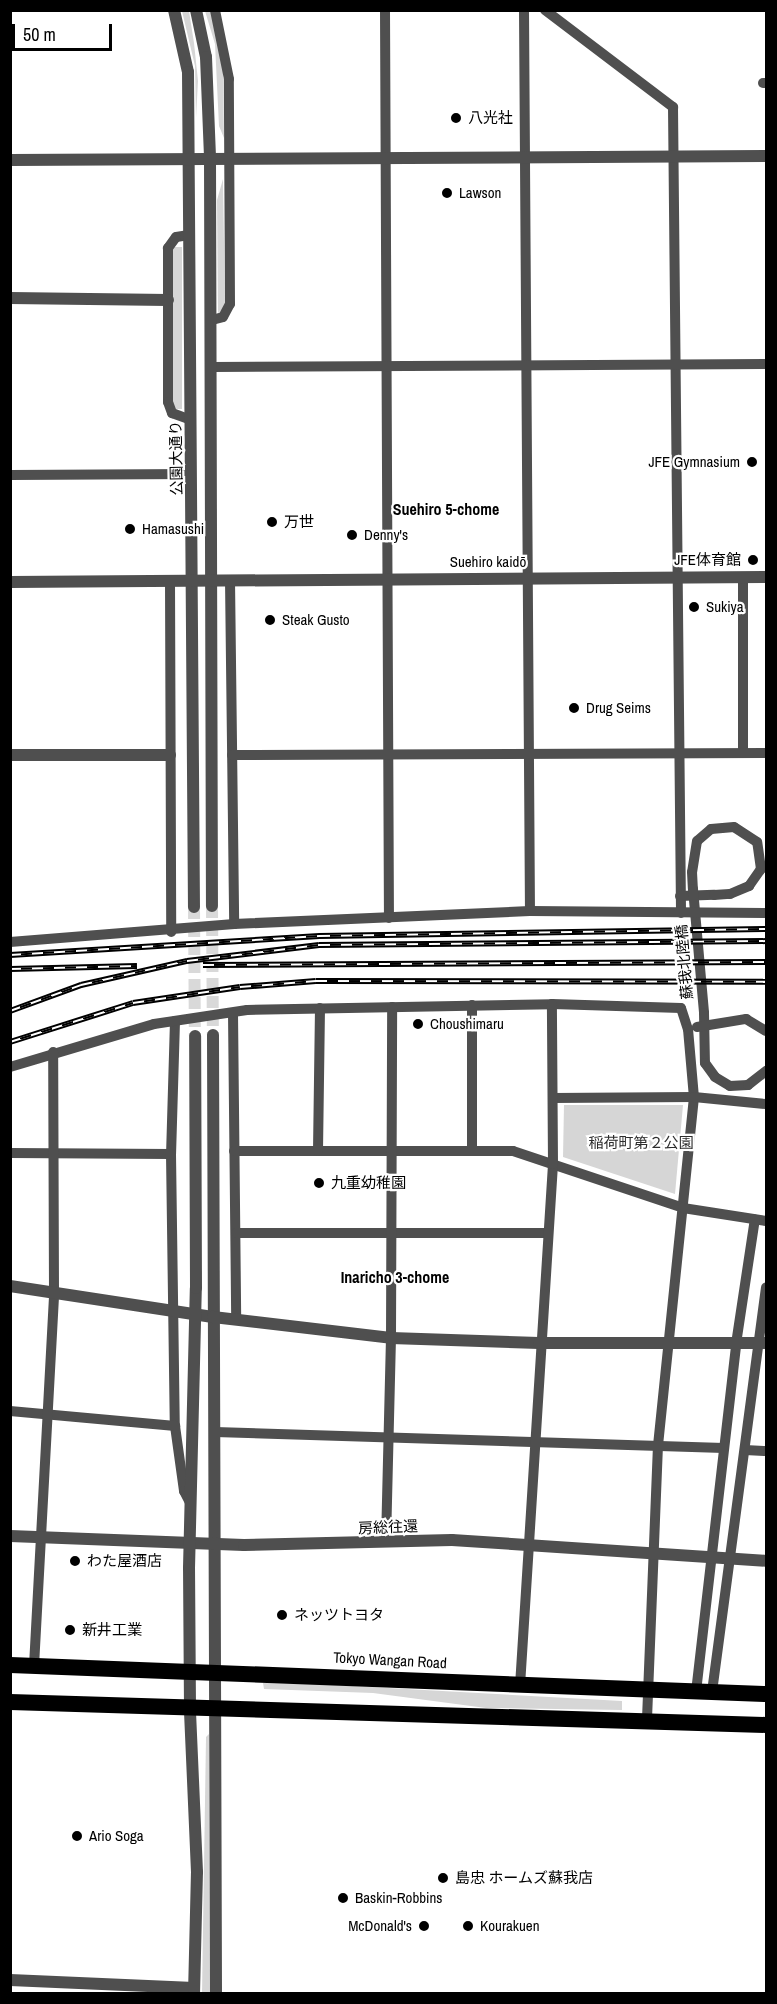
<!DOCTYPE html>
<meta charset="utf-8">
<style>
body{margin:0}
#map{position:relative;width:777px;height:2004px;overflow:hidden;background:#fff;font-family:"Archivo Narrow","Noto Sans JP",sans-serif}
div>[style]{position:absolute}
.green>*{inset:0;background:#d6d6d6;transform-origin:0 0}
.tertiary-tunnel>*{height:12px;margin-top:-6px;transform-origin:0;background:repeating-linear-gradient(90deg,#d9d9d9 0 12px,transparent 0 18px)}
.minor>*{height:10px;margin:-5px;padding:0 5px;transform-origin:5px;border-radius:5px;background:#4f4f4f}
.tertiary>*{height:12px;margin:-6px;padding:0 6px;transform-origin:6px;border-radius:6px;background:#4f4f4f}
.trunk>*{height:16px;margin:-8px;padding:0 8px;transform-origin:8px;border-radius:8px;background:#000}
.rail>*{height:6px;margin-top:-3px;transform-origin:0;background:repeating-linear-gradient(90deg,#fff 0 11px,#000 0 22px);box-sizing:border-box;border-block:2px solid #000}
.dots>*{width:16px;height:16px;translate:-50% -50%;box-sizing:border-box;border:3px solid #fff;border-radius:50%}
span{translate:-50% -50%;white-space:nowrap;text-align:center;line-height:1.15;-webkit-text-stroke:4.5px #fff;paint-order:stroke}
.poi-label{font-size:15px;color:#000}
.left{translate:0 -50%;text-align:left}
.right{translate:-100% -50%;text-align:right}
.street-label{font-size:15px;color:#000}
.park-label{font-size:15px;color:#2d2d2d}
.neighbourhood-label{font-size:16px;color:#000;font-weight:700}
.frame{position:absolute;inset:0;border:12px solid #000;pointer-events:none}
.scale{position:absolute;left:12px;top:24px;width:100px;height:27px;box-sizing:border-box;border:3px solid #000;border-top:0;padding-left:8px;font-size:18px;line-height:21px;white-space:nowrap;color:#000;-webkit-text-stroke:4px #fff;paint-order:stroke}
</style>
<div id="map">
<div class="green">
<div style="clip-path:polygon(182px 11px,189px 11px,194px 43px,198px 81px,196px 118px,195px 66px)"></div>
<div style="clip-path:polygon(205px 11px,211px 11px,223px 66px,224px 138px,219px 126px,215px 44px)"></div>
<div style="clip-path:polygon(223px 179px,225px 308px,218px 313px,217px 200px)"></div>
<div style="left:182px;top:247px;width:162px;height:10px;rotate:90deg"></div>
<div style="clip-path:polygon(564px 1105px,683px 1105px,675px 1194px,563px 1157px)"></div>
<div style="clip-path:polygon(263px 1683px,316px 1684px,622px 1701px,622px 1710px,486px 1708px,373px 1693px,264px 1689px)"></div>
<div style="clip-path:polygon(209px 1734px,210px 1993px,202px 1994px,206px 1737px)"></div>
</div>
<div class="tertiary-tunnel">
<div style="left:212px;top:906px;width:129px;rotate:89.6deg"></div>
<div style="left:194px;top:907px;width:129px;rotate:89.6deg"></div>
</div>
<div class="minor">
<div style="left:385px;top:10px;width:908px;rotate:89.75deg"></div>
<div style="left:524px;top:10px;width:901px;rotate:89.62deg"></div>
<div style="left:545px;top:10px;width:161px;rotate:37.2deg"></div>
<div style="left:673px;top:107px;width:806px;rotate:89.43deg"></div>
<div style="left:763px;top:83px;width:3px"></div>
<div style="left:189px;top:235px;width:13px;rotate:171deg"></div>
<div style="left:176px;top:237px;width:14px;rotate:126deg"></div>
<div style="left:168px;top:248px;width:154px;rotate:90deg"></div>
<div style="left:168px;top:402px;width:12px;rotate:70deg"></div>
<div style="left:172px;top:413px;width:20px;rotate:20deg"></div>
<div style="left:212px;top:320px;width:11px;rotate:-15deg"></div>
<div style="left:223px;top:317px;width:15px;rotate:-62deg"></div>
<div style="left:230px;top:304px;width:225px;rotate:-90.3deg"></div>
<div style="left:229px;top:79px;width:70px;rotate:-101.5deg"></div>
<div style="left:212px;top:367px;width:554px;rotate:-0.31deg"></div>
<div style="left:10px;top:475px;width:181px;rotate:-0.3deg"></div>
<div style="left:743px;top:577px;width:176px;rotate:90deg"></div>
<div style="left:170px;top:580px;width:352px;rotate:89.8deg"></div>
<div style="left:230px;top:580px;width:344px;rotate:89.3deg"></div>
<div style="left:232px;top:755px;width:534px;rotate:-0.21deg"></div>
<div style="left:680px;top:896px;width:34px;rotate:-2deg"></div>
<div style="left:714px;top:895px;width:16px;rotate:-4deg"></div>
<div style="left:730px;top:894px;width:21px;rotate:-23deg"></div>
<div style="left:749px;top:886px;width:21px;rotate:-55deg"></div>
<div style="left:761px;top:869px;width:27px;rotate:-98deg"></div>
<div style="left:757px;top:842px;width:27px;rotate:-147deg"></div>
<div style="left:734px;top:827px;width:23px;rotate:175deg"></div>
<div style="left:711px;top:829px;width:18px;rotate:139deg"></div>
<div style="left:697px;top:841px;width:31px;rotate:99deg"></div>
<div style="left:692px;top:872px;width:17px;rotate:87deg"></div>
<div style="left:693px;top:889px;width:124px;rotate:84.9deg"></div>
<div style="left:704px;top:1013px;width:50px;rotate:88.9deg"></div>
<div style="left:705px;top:1063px;width:17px;rotate:54deg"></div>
<div style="left:715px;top:1077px;width:17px;rotate:31deg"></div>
<div style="left:730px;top:1086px;width:18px;rotate:-3deg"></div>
<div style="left:748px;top:1085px;width:23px;rotate:-38deg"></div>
<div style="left:10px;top:942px;width:225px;rotate:-4.6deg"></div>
<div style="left:234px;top:924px;width:296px;rotate:-2.5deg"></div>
<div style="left:530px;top:911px;width:236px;rotate:0.5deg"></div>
<div style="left:472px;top:1005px;width:146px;rotate:90deg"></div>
<div style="left:233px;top:1013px;width:307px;rotate:89.4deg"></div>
<div style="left:175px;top:1021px;width:133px;rotate:91.7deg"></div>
<div style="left:171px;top:1154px;width:272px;rotate:89.2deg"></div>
<div style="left:175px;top:1426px;width:66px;rotate:82.1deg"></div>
<div style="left:184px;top:1491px;width:13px;rotate:63deg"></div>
<div style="left:697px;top:1027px;width:50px;rotate:-9.3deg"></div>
<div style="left:746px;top:1019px;width:23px;rotate:31deg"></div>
<div style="left:10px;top:1067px;width:150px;rotate:-16.6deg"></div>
<div style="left:154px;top:1024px;width:94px;rotate:-8.6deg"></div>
<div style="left:247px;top:1010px;width:305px;rotate:-1.1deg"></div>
<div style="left:552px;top:1004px;width:129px;rotate:1.8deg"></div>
<div style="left:681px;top:1008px;width:22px;rotate:72deg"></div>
<div style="left:688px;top:1029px;width:68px;rotate:85deg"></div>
<div style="left:694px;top:1097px;width:350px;rotate:95.9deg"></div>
<div style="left:658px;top:1445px;width:277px;rotate:92.3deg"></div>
<div style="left:553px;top:1098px;width:141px;rotate:-0.4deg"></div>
<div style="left:694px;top:1097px;width:72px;rotate:5.6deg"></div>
<div style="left:234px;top:1151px;width:279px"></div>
<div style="left:513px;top:1151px;width:179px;rotate:18.5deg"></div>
<div style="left:683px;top:1208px;width:84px;rotate:8.9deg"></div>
<div style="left:318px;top:1151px;width:143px;rotate:-89.2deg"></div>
<div style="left:10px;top:1153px;width:161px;rotate:0.4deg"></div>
<div style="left:236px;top:1233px;width:311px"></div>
<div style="left:10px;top:1411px;width:166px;rotate:5.2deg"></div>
<div style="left:215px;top:1432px;width:509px;rotate:1.8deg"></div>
<div style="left:745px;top:1450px;width:21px;rotate:3deg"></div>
<div style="left:386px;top:1542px;width:204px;rotate:-88.6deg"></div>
<div style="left:391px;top:1338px;width:331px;rotate:-89.8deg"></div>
<div style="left:34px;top:1666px;width:374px;rotate:-86.9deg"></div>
<div style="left:54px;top:1293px;width:241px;rotate:-90.2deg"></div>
<div style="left:520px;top:1686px;width:523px;rotate:-86.38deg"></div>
<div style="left:553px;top:1164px;width:160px;rotate:-90.4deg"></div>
<div style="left:696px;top:1692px;width:350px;rotate:-83.4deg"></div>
<div style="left:736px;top:1344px;width:126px;rotate:-81.4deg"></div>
<div style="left:712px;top:1692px;width:408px;rotate:-82.4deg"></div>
</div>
<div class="tertiary">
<div style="left:174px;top:10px;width:64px;rotate:77.3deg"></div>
<div style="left:188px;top:72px;width:835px;rotate:89.59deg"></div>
<div style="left:196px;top:10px;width:48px;rotate:78deg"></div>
<div style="left:206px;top:57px;width:101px;rotate:87.7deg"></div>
<div style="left:210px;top:158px;width:748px;rotate:89.85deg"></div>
<div style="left:10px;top:160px;width:756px;rotate:-0.3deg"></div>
<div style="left:10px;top:298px;width:158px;rotate:0.7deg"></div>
<div style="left:10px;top:582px;width:756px;rotate:-0.38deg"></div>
<div style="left:10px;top:755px;width:160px"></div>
<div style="left:213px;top:1035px;width:959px;rotate:89.82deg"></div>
<div style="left:10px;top:1286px;width:205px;rotate:8.7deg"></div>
<div style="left:213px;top:1317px;width:179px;rotate:6.7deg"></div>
<div style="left:391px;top:1338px;width:148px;rotate:1.9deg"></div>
<div style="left:539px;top:1343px;width:227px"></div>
<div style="left:10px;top:1536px;width:234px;rotate:2.2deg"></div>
<div style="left:244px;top:1545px;width:208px;rotate:-1.4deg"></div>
<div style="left:452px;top:1540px;width:315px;rotate:3.8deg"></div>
<div style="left:10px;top:1980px;width:184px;rotate:2.5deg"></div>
<div style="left:194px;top:1994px;width:122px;rotate:-88.6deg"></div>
<div style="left:197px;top:1872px;width:163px;rotate:-92.5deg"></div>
<div style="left:190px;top:1709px;width:141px;rotate:-90.4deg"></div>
<div style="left:189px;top:1568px;width:280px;rotate:-88.6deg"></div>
<div style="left:196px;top:1288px;width:252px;rotate:-90.2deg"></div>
</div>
<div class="trunk">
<div style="left:10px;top:1665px;width:757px;rotate:2.2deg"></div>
<div style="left:10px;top:1702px;width:756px;rotate:1.74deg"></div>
</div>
<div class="rail">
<div style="left:10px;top:955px;width:310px;rotate:-3.5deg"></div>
<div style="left:319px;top:936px;width:447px;rotate:-0.9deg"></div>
<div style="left:203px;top:965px;width:563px;rotate:-0.31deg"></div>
<div style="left:10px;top:969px;width:127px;rotate:-1.4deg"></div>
<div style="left:10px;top:1011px;width:76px;rotate:-20.1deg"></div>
<div style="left:81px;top:985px;width:109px;rotate:-12.8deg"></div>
<div style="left:187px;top:961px;width:133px;rotate:-6.9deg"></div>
<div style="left:319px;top:945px;width:447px;rotate:-0.5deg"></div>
<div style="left:10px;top:1042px;width:129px;rotate:-17.6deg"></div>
<div style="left:133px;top:1003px;width:108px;rotate:-8.5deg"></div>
<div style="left:240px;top:987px;width:76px;rotate:-4.5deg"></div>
<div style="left:316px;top:981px;width:450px;rotate:0.1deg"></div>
</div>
<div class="dots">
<div style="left:456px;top:118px;background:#000"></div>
<div style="left:447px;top:193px;background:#000"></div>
<div style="left:752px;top:462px;background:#000"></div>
<div style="left:272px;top:522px;background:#000"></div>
<div style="left:130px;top:529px;background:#000"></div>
<div style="left:352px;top:535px;background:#000"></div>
<div style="left:753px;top:560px;background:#000"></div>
<div style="left:694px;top:607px;background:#000"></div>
<div style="left:270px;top:620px;background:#000"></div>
<div style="left:574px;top:708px;background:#000"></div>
<div style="left:418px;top:1024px;background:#000"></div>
<div style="left:319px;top:1183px;background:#000"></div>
<div style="left:75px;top:1561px;background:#000"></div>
<div style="left:282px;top:1615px;background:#000"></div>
<div style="left:70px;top:1630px;background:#000"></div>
<div style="left:77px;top:1836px;background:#000"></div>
<div style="left:443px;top:1878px;background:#000"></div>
<div style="left:343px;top:1898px;background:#000"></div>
<div style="left:424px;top:1926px;background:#000"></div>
<div style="left:468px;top:1926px;background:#000"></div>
</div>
<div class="poi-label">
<span class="left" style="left:468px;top:118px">八光社</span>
<span class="left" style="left:459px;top:193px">Lawson</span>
<span class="right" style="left:740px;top:462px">JFE Gymnasium</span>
<span class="left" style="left:284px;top:522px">万世</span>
<span class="left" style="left:142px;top:529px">Hamasushi</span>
<span class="left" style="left:364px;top:535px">Denny's</span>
<span class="right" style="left:741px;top:560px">JFE体育館</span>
<span class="left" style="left:706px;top:607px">Sukiya</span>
<span class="left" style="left:282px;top:620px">Steak Gusto</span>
<span class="left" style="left:586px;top:708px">Drug Seims</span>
<span class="left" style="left:430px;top:1024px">Choushimaru</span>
<span class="left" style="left:331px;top:1183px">九重幼稚園</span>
<span class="left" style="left:87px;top:1561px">わた屋酒店</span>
<span class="left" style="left:294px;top:1615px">ネッツトヨタ</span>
<span class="left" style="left:82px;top:1630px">新井工業</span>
<span class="left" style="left:89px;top:1836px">Ario Soga</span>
<span class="left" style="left:455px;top:1878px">島忠 ホームズ蘇我店</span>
<span class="left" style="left:355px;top:1898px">Baskin-Robbins</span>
<span class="right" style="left:412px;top:1926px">McDonald's</span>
<span class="left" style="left:480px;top:1926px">Kourakuen</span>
</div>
<div class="street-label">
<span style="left:176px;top:458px;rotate:-91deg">公園大通り</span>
<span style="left:488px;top:562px">Suehiro kaidō</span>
<span style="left:684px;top:962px;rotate:-95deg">蘇我北陸橋</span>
<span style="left:388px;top:1527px;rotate:-2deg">房総往還</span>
<span style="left:390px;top:1660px;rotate:3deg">Tokyo Wangan Road</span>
</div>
<div class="park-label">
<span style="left:641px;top:1143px">稲荷町第２公園</span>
</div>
<div class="neighbourhood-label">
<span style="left:446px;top:509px">Suehiro 5-chome</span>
<span style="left:395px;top:1277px">Inaricho 3-chome</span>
</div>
<div class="frame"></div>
<div class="scale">50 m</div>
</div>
